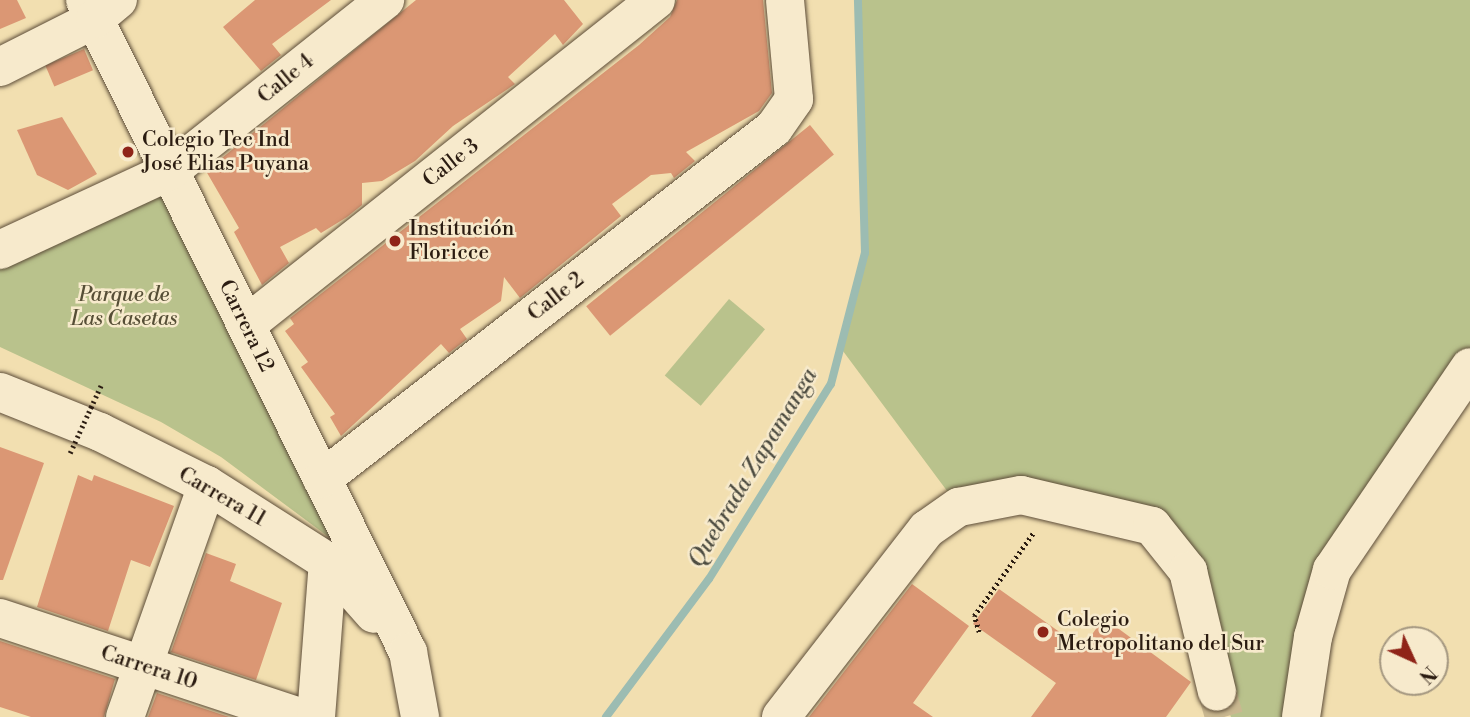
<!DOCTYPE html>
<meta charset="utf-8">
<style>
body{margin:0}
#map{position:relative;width:1470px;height:717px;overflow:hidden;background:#f2dfb0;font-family:"Libre Bodoni",serif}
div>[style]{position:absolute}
.green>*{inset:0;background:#b9c28c;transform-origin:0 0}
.stream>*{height:8px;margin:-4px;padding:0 4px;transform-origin:4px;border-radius:4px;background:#9cbcb2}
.building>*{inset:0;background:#db9774;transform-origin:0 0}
.minor-tunnel>*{height:38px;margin-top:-19px;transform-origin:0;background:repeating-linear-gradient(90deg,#cab890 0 38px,transparent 0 57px)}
.path>*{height:4.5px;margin-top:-2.25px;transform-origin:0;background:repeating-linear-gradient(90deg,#2b1c11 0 2px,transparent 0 5.5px)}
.roads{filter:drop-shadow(0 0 2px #5d4d39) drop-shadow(0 0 2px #5d4d39)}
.minor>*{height:38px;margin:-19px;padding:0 19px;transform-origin:19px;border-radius:19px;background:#f7eacc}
.path-bridge>*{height:4.5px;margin-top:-2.25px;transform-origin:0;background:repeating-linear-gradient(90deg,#2b1c11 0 2px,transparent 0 5.5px)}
.dots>*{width:19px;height:19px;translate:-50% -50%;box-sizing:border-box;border:4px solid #f7eacc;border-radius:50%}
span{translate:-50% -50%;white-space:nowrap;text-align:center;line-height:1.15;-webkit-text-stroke:5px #f7eacc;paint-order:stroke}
.street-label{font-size:21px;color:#2b1c11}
.poi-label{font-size:21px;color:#2b1c11}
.left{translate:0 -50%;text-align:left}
.park-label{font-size:21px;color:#564e36;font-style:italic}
.water-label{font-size:23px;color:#4d4c41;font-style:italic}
.north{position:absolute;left:1379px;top:626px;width:70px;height:70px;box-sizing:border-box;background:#f7eacc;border:2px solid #a59881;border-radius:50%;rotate:135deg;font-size:19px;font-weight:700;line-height:28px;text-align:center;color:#2b1c11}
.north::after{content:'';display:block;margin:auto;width:24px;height:32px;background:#8f2418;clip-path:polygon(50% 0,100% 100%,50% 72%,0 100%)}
</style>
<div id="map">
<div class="green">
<div style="clip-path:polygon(858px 0,1470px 0,1470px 367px,1355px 530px,1301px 717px,1231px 717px,1152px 526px,959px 507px,840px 347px,865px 253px)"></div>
<div style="clip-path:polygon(157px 190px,214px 286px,357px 558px,221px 457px,161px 422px,0 347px,0 269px)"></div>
<div style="left:729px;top:299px;width:47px;height:100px;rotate:40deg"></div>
</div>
<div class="stream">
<div style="left:606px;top:717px;width:172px;rotate:-53.3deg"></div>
<div style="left:709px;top:579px;width:230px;rotate:-58deg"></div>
<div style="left:831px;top:384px;width:135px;rotate:-75.5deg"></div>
<div style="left:865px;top:253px;width:253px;rotate:-91.6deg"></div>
</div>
<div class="building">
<div style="clip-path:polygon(0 0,17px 0,26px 18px,0 29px)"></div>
<div style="clip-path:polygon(255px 0,331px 0,272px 44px,281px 55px,261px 71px,223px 27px)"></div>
<div style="clip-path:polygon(416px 0,564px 0,583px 24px,563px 45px,555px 34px,508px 77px,515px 84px,453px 126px,415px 161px,382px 181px,362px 183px,362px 205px,347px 217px,321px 233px,316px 228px,280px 247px,289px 263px,262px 285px,234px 232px,239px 228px,206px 171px)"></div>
<div style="clip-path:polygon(677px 0,763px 0,772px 93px,759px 111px,686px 152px,695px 161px,674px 178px,671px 173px,651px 175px,612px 204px,621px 216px,520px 298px,504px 277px,501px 301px,460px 329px,467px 339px,449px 353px,441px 344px,341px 436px,330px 417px,335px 414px,301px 367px,308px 362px,285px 331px,294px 324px,290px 318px,639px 45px,670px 17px)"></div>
<div style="left:84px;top:49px;width:23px;height:42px;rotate:67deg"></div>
<div style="clip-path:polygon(62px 117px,97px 174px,68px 190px,37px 175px,17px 130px)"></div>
<div style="left:810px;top:125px;width:38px;height:288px;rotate:51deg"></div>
<div style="clip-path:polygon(0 447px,44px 463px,3px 580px,0 580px)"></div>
<div style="clip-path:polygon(78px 475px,92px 481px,94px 475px,174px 506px,150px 567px,131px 560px,108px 631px,37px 607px)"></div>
<div style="clip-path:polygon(206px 553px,236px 564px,230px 581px,282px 603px,256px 680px,171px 652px)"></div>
<div style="clip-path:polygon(912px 584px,969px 626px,913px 703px,933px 717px,809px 717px)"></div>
<div style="clip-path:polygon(999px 589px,1082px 648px,1104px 618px,1191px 682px,1166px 717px,1031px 717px,1056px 683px,973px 624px)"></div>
<div style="clip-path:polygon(0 641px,115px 679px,104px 717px,31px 717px,0 707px)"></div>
<div style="clip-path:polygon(157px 693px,229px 717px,148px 717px)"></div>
</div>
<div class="minor-tunnel">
<div style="left:1217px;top:692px;width:26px;rotate:74deg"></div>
</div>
<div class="path">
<div style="left:979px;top:632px;width:17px;rotate:-107deg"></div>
<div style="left:974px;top:616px;width:103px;rotate:-54.5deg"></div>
</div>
<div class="roads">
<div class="minor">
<div style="left:85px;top:0;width:728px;rotate:63.65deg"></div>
<div style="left:408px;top:652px;width:66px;rotate:79.5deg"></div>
<div style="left:0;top:67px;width:106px;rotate:-26.8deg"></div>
<div style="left:95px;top:19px;width:30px;rotate:-40deg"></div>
<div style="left:0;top:250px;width:187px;rotate:-24.9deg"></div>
<div style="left:170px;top:171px;width:275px;rotate:-38.5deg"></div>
<div style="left:246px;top:325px;width:523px;rotate:-38.4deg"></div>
<div style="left:0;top:392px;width:108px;rotate:21.8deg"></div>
<div style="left:100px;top:432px;width:119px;rotate:26.4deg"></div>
<div style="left:207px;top:485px;width:143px;rotate:32.5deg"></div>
<div style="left:328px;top:562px;width:69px;rotate:48.5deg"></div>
<div style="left:322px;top:479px;width:572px;rotate:-37.83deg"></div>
<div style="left:774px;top:128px;width:35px;rotate:-55deg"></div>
<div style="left:794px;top:99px;width:99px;rotate:-95.2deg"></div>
<div style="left:0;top:618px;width:315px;rotate:18.3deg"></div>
<div style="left:125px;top:717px;width:246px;rotate:-70.5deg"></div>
<div style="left:316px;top:717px;width:155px;rotate:-85.6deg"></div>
<div style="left:781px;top:717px;width:238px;rotate:-52.2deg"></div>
<div style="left:927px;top:529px;width:39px;rotate:-35deg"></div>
<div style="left:959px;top:507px;width:63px;rotate:-11deg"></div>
<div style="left:1021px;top:495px;width:135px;rotate:13.3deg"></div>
<div style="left:1152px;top:526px;width:58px;rotate:51.3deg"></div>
<div style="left:1188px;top:571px;width:124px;rotate:76.5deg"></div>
<div style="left:1301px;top:717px;width:81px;rotate:-81.5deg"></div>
<div style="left:1313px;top:637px;width:70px;rotate:-74.2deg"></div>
<div style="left:1332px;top:570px;width:245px;rotate:-55.8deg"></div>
</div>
</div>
<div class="path-bridge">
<div style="left:70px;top:453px;width:77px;rotate:-65.4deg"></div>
</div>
<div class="dots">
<div style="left:128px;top:152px;background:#8f2418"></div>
<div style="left:395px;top:241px;background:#8f2418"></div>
<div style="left:1043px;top:632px;background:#8f2418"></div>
</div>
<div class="street-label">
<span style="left:286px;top:79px;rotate:-39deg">Calle 4</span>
<span style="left:451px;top:163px;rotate:-38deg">Calle 3</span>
<span style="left:556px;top:297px;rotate:-38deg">Calle 2</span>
<span style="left:246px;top:326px;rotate:64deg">Carrera 12</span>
<span style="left:222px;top:497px;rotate:30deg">Carrera 11</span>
<span style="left:149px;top:668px;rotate:18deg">Carrera 10</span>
</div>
<div class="poi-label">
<span class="left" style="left:142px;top:152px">Colegio Tec Ind<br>José Elias Puyana</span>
<span class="left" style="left:409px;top:241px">Institución<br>Floricce</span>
<span class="left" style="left:1057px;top:632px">Colegio<br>Metropolitano del Sur</span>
</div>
<div class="park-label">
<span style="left:124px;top:307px">Parque de<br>Las Casetas</span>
</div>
<div class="water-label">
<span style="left:753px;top:468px;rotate:-59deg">Quebrada Zapamanga</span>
</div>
<div class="north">N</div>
</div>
